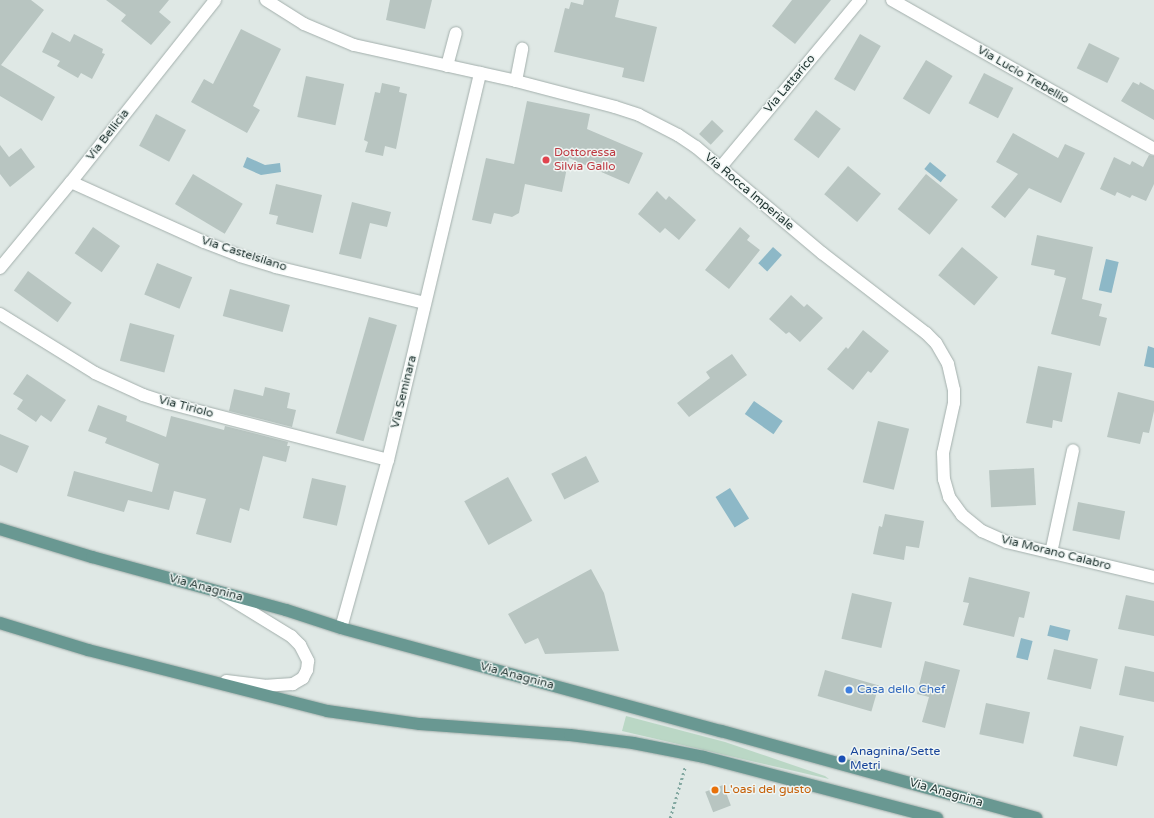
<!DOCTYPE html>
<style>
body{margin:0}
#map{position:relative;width:1154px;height:818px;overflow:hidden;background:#dfe8e5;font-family:"Varela Round",sans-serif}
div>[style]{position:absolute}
.green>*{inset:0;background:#bad7c5}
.water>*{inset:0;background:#8db8c7;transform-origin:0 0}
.building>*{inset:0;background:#b8c5c1;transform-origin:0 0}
.path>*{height:2.5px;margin-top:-1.25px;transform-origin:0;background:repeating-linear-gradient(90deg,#83a8a1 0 2px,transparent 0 5px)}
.roads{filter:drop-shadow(0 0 1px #a3afac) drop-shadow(0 0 1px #a3afac)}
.minor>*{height:12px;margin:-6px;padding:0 6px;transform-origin:6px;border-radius:6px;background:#fff}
.major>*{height:12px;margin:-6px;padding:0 6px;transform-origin:6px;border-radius:6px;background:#699892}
.dots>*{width:11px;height:11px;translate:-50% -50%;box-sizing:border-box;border:2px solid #eff5f3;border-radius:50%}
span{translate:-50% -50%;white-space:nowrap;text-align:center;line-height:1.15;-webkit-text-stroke:3px #eff5f3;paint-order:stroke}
.street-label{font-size:12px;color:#223633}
.health-label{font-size:12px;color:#be3a42}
.left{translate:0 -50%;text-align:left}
.shop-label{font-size:12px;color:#366cbe}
.transit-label{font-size:12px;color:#164399}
.food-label{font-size:12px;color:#c56008}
</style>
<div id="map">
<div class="green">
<div style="clip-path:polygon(626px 716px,725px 742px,825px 776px,829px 779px,622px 731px)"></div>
</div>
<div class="water">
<div style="clip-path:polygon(247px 157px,265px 165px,280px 163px,281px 172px,261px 175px,243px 167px)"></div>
<div style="left:930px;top:162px;width:21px;height:9px;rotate:39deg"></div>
<div style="left:773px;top:247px;width:12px;height:22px;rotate:42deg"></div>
<div style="left:1106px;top:259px;width:13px;height:32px;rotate:13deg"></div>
<div style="clip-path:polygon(1148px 346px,1154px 348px,1154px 368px,1144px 366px)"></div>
<div style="left:754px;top:401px;width:35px;height:16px;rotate:35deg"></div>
<div style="left:730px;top:488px;width:36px;height:17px;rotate:58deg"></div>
<div style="left:1050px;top:625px;width:21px;height:11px;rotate:14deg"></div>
<div style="left:1021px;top:638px;width:12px;height:20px;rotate:14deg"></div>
</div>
<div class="building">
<div style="clip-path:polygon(0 0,31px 0,44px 10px,1px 65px,55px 97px,42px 121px,0 96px)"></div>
<div style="clip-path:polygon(106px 0,169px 0,159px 12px,171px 22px,151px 45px,121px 21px,126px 15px)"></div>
<div style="clip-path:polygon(390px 0,432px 0,425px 29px,386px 20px)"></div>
<div style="clip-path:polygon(584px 0,619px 0,615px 17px,657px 27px,644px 82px,622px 77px,624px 68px,554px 52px,565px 8px,569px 9px,571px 2px,583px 5px)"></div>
<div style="clip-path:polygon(792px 0,831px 0,795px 44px,772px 26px)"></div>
<div style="clip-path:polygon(241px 29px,281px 49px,253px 106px,260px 110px,247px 133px,191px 102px,204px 79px,213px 84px)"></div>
<div style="clip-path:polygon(52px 32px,70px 42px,74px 34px,103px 49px,102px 53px,105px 54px,92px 79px,81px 73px,78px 78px,57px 66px,60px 61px,42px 52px)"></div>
<div style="left:860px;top:34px;width:24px;height:52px;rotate:30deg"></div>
<div style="left:1089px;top:43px;width:34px;height:28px;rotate:26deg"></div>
<div style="left:926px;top:60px;width:31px;height:45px;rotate:31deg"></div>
<div style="left:984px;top:73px;width:33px;height:34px;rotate:27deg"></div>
<div style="left:306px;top:76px;width:39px;height:42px;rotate:12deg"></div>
<div style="clip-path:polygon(1133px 82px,1139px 85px,1140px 82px,1154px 90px,1154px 120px,1121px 101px)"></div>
<div style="clip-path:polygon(382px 83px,400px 87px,399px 92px,407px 94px,396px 149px,385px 146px,383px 156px,365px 152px,368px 142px,364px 140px,375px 92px,380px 93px)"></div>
<div style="clip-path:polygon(527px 101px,590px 114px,587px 129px,643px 153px,629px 184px,569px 158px,562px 192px,525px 184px,519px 213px,512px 217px,494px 213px,491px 224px,472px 220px,486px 158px,514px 164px)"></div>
<div style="left:816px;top:110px;width:31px;height:37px;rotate:37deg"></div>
<div style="left:156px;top:114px;width:34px;height:36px;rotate:28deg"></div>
<div style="left:712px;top:120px;width:16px;height:19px;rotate:43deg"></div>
<div style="clip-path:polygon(1013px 133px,1058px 158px,1065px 144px,1085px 153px,1061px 203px,1029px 188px,1005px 218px,991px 207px,1018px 174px,996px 162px)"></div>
<div style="clip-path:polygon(0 145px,9px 157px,21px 148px,35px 167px,10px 187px,0 174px)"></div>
<div style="clip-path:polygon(1149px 155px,1154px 156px,1154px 184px,1146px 201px,1132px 195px,1130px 198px,1117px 192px,1115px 196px,1100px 189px,1114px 157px,1130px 165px,1132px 161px,1143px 167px)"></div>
<div style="left:848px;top:166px;width:43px;height:37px;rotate:40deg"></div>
<div style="left:193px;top:174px;width:58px;height:35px;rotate:31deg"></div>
<div style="left:926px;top:174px;width:41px;height:45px;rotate:39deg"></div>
<div style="clip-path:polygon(276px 184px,322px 195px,313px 233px,276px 224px,278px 216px,269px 214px)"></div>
<div style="clip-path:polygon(657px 191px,666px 200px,669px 196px,696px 220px,679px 240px,665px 228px,660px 233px,638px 214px)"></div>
<div style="clip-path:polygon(352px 202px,391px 212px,387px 227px,370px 223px,361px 259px,339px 254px)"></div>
<div style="left:93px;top:227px;width:33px;height:32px;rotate:35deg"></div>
<div style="clip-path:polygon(740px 227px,750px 236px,747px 240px,760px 250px,729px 289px,705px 270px)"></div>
<div style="clip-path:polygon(1037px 235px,1093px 247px,1082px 299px,1102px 304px,1099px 316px,1107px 318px,1100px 346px,1051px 334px,1066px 278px,1054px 275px,1055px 270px,1031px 265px)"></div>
<div style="left:962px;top:247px;width:47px;height:37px;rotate:40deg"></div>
<div style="left:157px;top:263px;width:38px;height:34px;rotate:22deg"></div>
<div style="left:28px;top:271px;width:54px;height:24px;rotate:36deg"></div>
<div style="left:230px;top:289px;width:62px;height:28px;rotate:15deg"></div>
<div style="clip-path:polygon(791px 295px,804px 307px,807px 304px,823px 318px,800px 342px,789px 332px,786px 334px,769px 319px)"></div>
<div style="left:369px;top:317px;width:29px;height:121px;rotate:16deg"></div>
<div style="left:130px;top:323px;width:46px;height:39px;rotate:15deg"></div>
<div style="clip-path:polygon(863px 330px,889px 351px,871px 373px,868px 371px,853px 390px,827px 369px,846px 347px,848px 349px)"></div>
<div style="clip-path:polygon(732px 354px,747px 375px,689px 417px,677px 403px,710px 378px,706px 372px)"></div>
<div style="clip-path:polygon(1038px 366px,1072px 373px,1062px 422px,1053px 420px,1052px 428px,1026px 423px)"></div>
<div style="clip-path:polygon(27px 374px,66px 400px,51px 422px,41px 415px,36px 422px,17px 409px,23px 400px,13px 394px)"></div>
<div style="clip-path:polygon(265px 387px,290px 393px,287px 408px,296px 410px,292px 427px,229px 411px,234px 389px,263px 396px)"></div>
<div style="clip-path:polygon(1118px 392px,1154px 401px,1154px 411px,1149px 433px,1143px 432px,1140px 444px,1107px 437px)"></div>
<div style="clip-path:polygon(98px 405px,127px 416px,126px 421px,166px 437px,171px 416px,224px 430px,225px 426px,288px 442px,287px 446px,290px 446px,286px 462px,263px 456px,249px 511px,240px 508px,231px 543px,196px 534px,206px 499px,174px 491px,169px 510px,128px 500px,124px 512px,67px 496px,74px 471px,152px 492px,159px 464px,105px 443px,107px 438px,88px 431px)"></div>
<div style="left:878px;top:421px;width:32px;height:63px;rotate:14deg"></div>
<div style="clip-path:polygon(0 434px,29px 446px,17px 473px,0 465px)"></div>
<div style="left:586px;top:456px;width:29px;height:39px;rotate:63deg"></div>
<div style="left:1034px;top:468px;width:37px;height:45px;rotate:87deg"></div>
<div style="left:508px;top:477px;width:50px;height:50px;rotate:61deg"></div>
<div style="left:312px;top:478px;width:35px;height:41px;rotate:13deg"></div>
<div style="left:1078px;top:502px;width:48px;height:29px;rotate:11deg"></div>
<div style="clip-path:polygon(885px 514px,924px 521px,919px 548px,906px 546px,904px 560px,873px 554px,879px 526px,882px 527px)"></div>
<div style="clip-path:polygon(591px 569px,604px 593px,619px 651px,545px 654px,538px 638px,525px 644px,508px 614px)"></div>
<div style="clip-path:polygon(969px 577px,1030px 592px,1024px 618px,1019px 617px,1014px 637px,963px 625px,969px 603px,963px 602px)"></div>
<div style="left:852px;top:593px;width:41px;height:47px;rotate:13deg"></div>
<div style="clip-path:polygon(1126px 595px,1154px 601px,1154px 636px,1118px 629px)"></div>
<div style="left:1054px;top:649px;width:45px;height:31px;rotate:13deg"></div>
<div style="clip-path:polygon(925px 661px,960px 670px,945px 728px,922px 722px,929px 697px,917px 694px)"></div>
<div style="clip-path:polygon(1125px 666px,1154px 672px,1154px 702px,1119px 695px)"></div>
<div style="left:825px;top:670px;width:56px;height:27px;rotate:16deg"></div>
<div style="left:986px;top:703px;width:45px;height:32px;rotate:12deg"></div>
<div style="left:1080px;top:726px;width:45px;height:31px;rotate:13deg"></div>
<div style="left:723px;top:785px;width:22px;height:19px;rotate:69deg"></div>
</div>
<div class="path">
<div style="left:670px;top:818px;width:53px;rotate:-73.6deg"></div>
</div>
<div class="roads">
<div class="minor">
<div style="left:266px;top:0;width:45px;rotate:32.3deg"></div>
<div style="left:304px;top:24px;width:54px;rotate:22.8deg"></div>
<div style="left:354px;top:45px;width:166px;rotate:12.5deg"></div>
<div style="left:516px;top:81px;width:102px;rotate:14.7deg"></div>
<div style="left:615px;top:107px;width:25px;rotate:18deg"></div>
<div style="left:639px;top:115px;width:44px;rotate:27.1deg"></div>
<div style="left:678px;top:135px;width:22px;rotate:34deg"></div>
<div style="left:696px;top:147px;width:165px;rotate:40.1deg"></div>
<div style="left:822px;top:253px;width:131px;rotate:37.6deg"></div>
<div style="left:926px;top:333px;width:14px;rotate:45deg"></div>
<div style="left:936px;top:343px;width:24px;rotate:60deg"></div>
<div style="left:948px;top:364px;width:27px;rotate:77deg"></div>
<div style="left:954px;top:390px;width:13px;rotate:90deg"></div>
<div style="left:954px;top:403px;width:51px;rotate:102.4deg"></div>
<div style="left:943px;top:453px;width:26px;rotate:88deg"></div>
<div style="left:944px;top:479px;width:19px;rotate:74deg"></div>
<div style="left:949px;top:497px;width:22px;rotate:54deg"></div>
<div style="left:962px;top:515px;width:26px;rotate:39deg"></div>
<div style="left:982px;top:531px;width:27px;rotate:24deg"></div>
<div style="left:1007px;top:542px;width:151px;rotate:13.4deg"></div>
<div style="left:892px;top:0;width:301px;rotate:29.6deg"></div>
<div style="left:447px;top:66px;width:34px;rotate:-75deg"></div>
<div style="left:516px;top:81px;width:33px;rotate:-79deg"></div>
<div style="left:720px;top:168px;width:219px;rotate:-50.2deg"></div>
<div style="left:71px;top:182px;width:146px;rotate:24.3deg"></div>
<div style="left:204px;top:242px;width:39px;rotate:21deg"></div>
<div style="left:240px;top:256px;width:38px;rotate:17deg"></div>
<div style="left:276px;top:267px;width:153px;rotate:13.6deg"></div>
<div style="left:0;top:268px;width:112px;rotate:-50.5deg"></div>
<div style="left:71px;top:182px;width:232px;rotate:-51.6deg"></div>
<div style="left:0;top:314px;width:112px;rotate:31.8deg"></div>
<div style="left:95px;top:373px;width:53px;rotate:24.6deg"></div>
<div style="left:143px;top:395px;width:26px;rotate:18deg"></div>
<div style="left:168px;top:403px;width:227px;rotate:14.5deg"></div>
<div style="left:1051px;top:553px;width:105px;rotate:-77.9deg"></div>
<div style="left:224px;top:595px;width:79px;rotate:31.5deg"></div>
<div style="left:291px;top:636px;width:13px;rotate:45deg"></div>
<div style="left:300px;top:645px;width:18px;rotate:63deg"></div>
<div style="left:308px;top:661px;width:9px;rotate:96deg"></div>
<div style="left:307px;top:670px;width:9px;rotate:117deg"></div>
<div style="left:303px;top:678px;width:12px;rotate:149deg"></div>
<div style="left:293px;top:684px;width:26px;rotate:176deg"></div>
<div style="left:267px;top:686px;width:41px;rotate:-173deg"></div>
<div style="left:341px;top:628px;width:174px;rotate:-74.4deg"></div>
<div style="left:388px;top:460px;width:398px;rotate:-76.6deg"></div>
</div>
<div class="major">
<div style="left:0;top:529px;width:96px;rotate:16.9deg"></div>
<div style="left:92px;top:557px;width:201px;rotate:15.3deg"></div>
<div style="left:286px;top:610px;width:58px;rotate:18.1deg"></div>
<div style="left:341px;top:628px;width:394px;rotate:15.2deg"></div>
<div style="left:721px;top:731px;width:327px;rotate:15.4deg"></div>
<div style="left:0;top:623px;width:92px;rotate:17.1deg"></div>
<div style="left:88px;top:650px;width:247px;rotate:14.3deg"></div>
<div style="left:327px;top:711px;width:94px;rotate:8deg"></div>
<div style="left:420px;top:724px;width:150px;rotate:4.2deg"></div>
<div style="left:570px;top:735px;width:64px;rotate:7.2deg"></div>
<div style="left:633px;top:743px;width:72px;rotate:11.2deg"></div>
<div style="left:704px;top:757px;width:241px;rotate:14.7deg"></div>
</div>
</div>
<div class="dots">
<div style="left:546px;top:160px;background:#e0444e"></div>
<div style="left:849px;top:690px;background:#3f7fe0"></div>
<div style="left:842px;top:759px;background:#1a4fb4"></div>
<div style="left:715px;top:790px;background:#e8710a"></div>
</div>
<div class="street-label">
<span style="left:1023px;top:75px;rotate:30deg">Via Lucio Trebellio</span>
<span style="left:790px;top:84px;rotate:-50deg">Via Lattarico</span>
<span style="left:108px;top:135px;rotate:-52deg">Via Bellicia</span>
<span style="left:749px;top:192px;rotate:40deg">Via Rocca Imperiale</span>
<span style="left:244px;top:254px;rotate:18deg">Via Castelsilano</span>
<span style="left:404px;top:392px;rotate:-76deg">Via Seminara</span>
<span style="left:186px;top:407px;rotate:15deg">Via Tiriolo</span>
<span style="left:1056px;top:553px;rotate:14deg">Via Morano Calabro</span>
<span style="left:206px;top:588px;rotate:15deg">Via Anagnina</span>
<span style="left:517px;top:676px;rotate:15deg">Via Anagnina</span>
<span style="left:946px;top:793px;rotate:16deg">Via Anagnina</span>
</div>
<div class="health-label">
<span class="left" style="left:554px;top:160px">Dottoressa<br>Silvia Gallo</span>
</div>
<div class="shop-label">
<span class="left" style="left:857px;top:690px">Casa dello Chef</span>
</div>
<div class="transit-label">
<span class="left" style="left:850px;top:759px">Anagnina/Sette<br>Metri</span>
</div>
<div class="food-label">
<span class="left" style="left:723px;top:790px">L'oasi del gusto</span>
</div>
</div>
